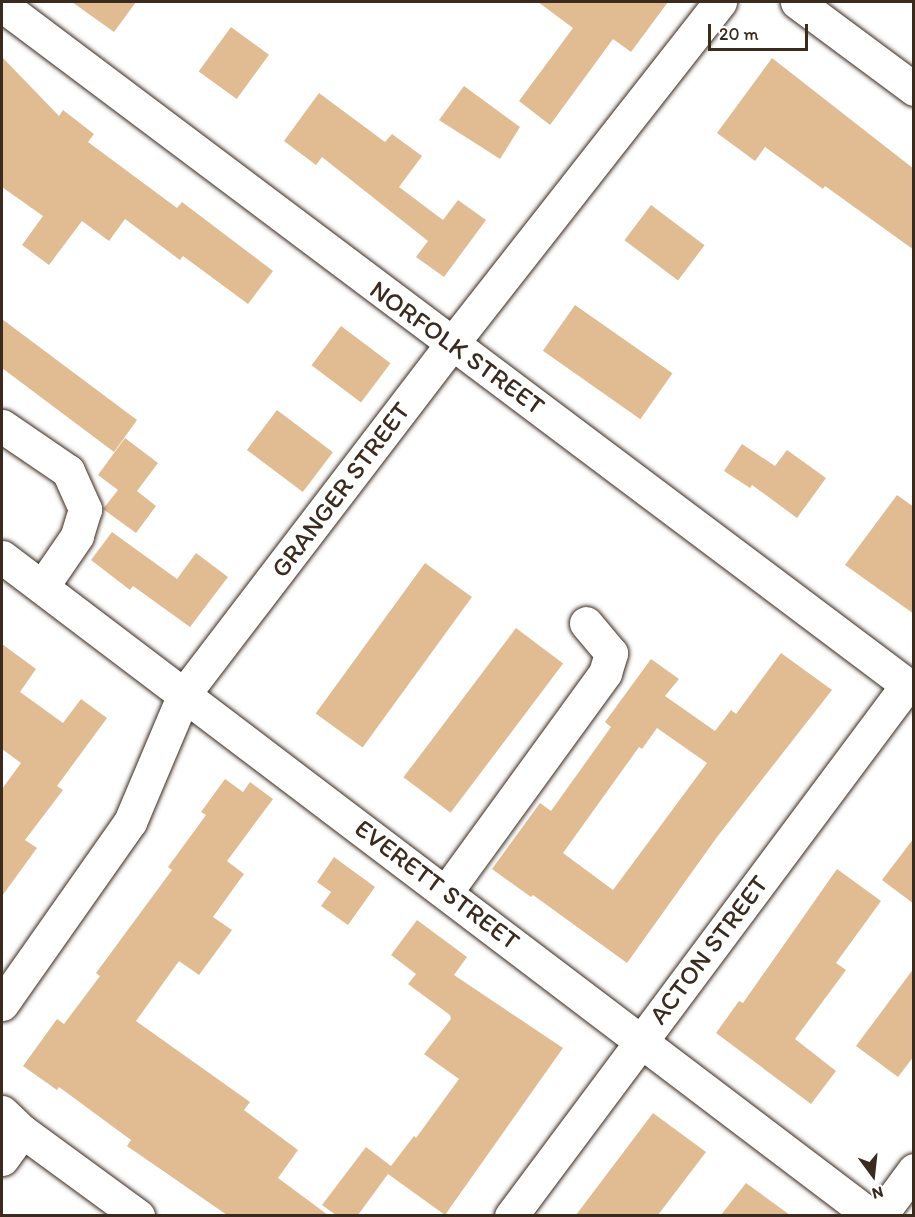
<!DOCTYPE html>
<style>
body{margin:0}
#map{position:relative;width:915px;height:1217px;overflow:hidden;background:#fff;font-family:Itim,sans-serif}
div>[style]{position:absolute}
.building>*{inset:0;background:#e1bc92;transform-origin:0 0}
.roads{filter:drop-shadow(0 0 2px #3b2a1e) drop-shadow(0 0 2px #3b2a1e)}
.minor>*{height:33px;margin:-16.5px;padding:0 16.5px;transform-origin:16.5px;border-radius:16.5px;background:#fff}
span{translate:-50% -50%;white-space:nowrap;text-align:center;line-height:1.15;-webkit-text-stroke:6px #fff;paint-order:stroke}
.street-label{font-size:26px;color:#3b2a1e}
.frame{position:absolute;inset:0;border:3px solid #3b2a1e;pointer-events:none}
.north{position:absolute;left:843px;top:1145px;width:60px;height:60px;-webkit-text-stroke:4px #fff;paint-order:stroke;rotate:165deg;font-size:16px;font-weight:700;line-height:24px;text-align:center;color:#3b2a1e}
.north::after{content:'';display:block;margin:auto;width:21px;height:27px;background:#3b2a1e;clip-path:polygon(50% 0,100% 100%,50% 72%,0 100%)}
.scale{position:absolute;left:708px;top:24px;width:100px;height:27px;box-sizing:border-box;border:3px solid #3b2a1e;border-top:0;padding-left:8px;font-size:18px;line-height:21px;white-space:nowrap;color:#3b2a1e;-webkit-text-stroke:4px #fff;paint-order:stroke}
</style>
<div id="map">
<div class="building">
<div style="clip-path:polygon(72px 2px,136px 2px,114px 32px)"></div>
<div style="clip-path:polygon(538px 2px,668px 2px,631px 52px,613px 39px,550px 125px,519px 101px,573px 28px)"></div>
<div style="left:231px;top:27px;width:47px;height:55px;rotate:36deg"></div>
<div style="clip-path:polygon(2px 57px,59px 116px,63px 110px,94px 134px,88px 142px,177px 208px,182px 202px,273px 271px,248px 304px,183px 256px,180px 260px,125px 219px,109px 241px,82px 221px,49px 265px,22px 245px,43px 216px,2px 187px)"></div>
<div style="clip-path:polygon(772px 58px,914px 169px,914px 250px,825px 186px,823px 189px,765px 147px,755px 161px,717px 133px)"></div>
<div style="clip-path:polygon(464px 86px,520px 127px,500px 159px,439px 120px)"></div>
<div style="clip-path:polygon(319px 93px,385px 142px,392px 134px,422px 156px,399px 187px,443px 220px,458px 200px,486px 220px,444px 277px,416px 257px,428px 241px,322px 157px,316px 165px,284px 141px)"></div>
<div style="left:651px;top:205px;width:67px;height:44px;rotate:37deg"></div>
<div style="left:575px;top:305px;width:119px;height:56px;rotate:35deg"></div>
<div style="clip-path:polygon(2px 319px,137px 420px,114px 452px,2px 368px)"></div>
<div style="left:341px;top:326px;width:62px;height:49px;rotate:37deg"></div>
<div style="left:277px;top:410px;width:70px;height:50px;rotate:37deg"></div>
<div style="clip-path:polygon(125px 438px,158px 463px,137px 491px,156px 506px,136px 533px,103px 509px,118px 490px,98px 475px)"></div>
<div style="clip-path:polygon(742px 444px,775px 466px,787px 450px,826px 478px,797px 518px,752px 485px,750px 488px,724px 471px)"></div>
<div style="clip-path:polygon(897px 495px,914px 507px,914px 614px,845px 565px)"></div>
<div style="clip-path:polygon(112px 532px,177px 579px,196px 553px,228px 577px,190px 627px,133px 586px,130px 590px,91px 560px)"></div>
<div style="left:425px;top:563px;width:58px;height:186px;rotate:36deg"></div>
<div style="left:516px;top:628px;width:59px;height:187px;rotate:37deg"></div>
<div style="clip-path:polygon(2px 644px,36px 669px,20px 692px,63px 723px,81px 699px,107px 718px,57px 786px,63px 790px,25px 840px,37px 848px,2px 896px,2px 789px,21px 763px,2px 749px)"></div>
<div style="clip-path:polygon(evenodd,781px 653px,832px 690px,717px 837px,627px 963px,533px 895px,531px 897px,492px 869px,540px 803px,551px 811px,611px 727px,605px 722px,651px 659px,679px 679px,665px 696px,715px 731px,731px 710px,736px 714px,781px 653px,657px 728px,707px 763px,613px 890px,563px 853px,639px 747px,642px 749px,657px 728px)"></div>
<div style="clip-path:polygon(225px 779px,243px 792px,250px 782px,273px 799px,227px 861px,244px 874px,213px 917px,232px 930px,199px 975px,179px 961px,136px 1021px,250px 1102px,244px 1110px,298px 1150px,278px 1178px,328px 1215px,227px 1215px,127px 1146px,131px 1140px,59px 1087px,57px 1090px,23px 1066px,57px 1019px,64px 1024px,100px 976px,96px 973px,172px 870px,168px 867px,206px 815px,201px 812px)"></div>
<div style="clip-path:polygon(914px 838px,914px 904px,882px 880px)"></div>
<div style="clip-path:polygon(334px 857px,375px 887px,348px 925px,321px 906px,331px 892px,317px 882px)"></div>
<div style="clip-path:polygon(837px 869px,881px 901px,836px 963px,846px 970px,795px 1039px,836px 1071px,811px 1104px,716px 1033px,739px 1001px,743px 1003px)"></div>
<div style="clip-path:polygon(417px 920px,467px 957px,454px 975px,563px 1048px,445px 1215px,388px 1174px,358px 1215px,336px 1215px,322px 1205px,366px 1147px,391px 1166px,414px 1136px,416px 1138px,459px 1079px,424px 1054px,451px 1019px,450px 1015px,408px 984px,416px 974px,391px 955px)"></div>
<div style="clip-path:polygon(914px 968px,914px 1056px,898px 1077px,856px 1046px)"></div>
<div style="clip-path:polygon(653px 1113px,706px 1152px,658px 1215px,576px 1215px)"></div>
<div style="clip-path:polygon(746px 1183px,790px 1215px,721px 1215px)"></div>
</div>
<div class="roads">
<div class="minor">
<div style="left:797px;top:2px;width:146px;rotate:36.6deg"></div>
<div style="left:2px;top:5px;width:1141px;rotate:36.91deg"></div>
<div style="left:2px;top:426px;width:80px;rotate:34.3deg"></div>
<div style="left:68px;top:471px;width:42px;rotate:65.9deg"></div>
<div style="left:85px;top:509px;width:28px;rotate:107deg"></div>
<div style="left:77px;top:536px;width:62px;rotate:124.5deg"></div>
<div style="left:2px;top:557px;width:1091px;rotate:37.17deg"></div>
<div style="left:446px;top:892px;width:271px;rotate:-54deg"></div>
<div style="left:605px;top:673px;width:21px;rotate:-73deg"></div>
<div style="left:611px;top:653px;width:39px;rotate:-130deg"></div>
<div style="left:2px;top:1004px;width:223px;rotate:-54.9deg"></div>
<div style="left:130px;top:822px;width:139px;rotate:-67.1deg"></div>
<div style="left:184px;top:694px;width:439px;rotate:-52.6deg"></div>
<div style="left:451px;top:345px;width:436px;rotate:-51.9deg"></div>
<div style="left:2px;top:1112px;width:28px;rotate:44deg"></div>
<div style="left:22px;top:1131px;width:144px;rotate:36.2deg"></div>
<div style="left:2px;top:1159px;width:34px;rotate:-54deg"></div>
<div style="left:511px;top:1216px;width:662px;rotate:-53.29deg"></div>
<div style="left:880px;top:1216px;width:57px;rotate:-53.5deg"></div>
</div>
</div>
<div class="street-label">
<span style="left:457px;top:348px;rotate:36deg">NORFOLK STREET</span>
<span style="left:341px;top:490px;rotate:-53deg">GRANGER STREET</span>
<span style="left:437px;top:885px;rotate:37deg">EVERETT STREET</span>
<span style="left:709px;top:950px;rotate:-53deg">ACTON STREET</span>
</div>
<div class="frame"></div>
<div class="north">N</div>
<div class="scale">20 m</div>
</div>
